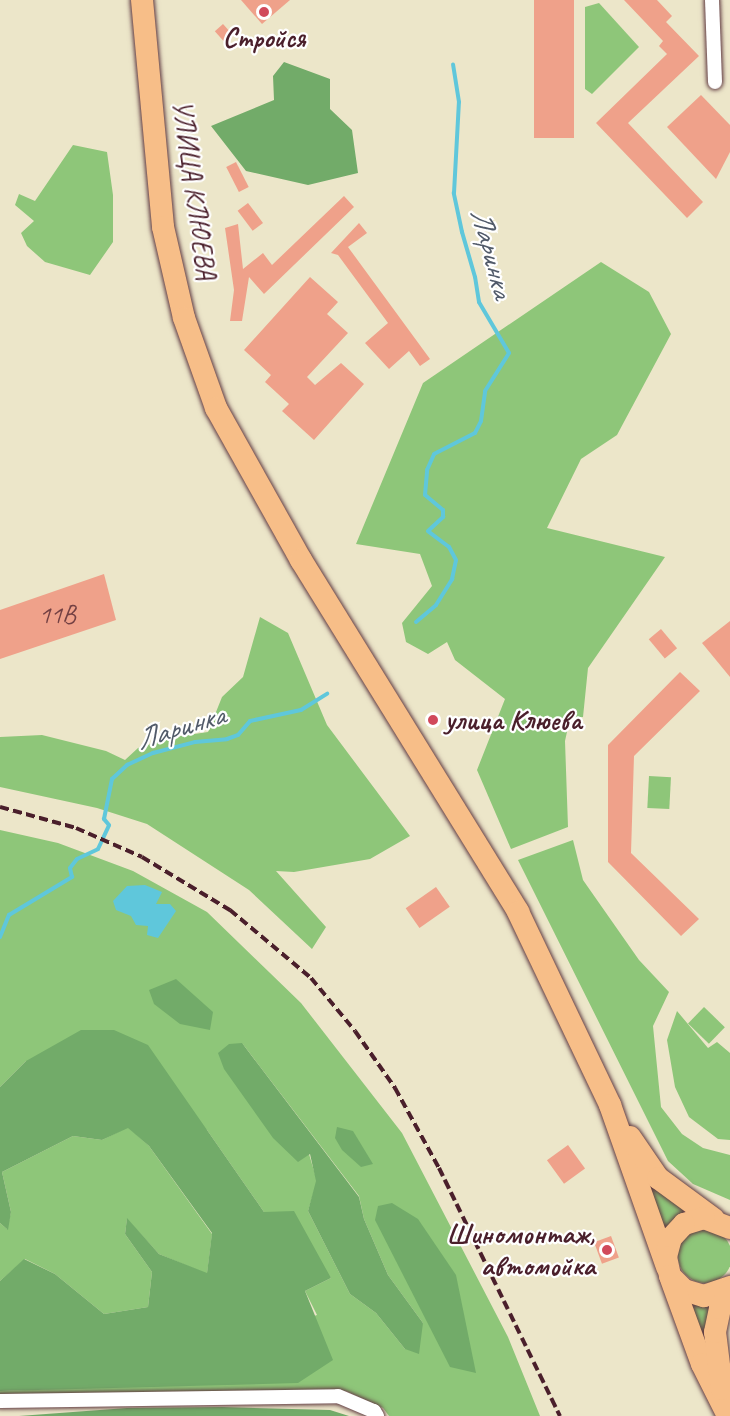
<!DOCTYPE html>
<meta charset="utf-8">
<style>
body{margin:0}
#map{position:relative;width:730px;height:1416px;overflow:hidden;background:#ece6c9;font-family:Caveat,sans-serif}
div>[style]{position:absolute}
.green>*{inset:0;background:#8ec679;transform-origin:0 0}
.round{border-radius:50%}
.forest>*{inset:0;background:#72ab69}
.water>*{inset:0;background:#5fc7db}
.stream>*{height:4px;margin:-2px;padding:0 2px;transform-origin:2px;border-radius:2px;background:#5fc7db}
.building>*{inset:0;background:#efa18a;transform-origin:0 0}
.roads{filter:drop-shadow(0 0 2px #623d43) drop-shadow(0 0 2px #623d43)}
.minor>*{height:14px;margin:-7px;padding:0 7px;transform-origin:7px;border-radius:7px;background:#fff}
.primary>*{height:22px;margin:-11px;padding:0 11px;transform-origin:11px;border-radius:11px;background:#f7be88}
.rail>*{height:4px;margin-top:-2px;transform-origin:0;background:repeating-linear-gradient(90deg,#4a1f2b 0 9px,transparent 0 13.5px)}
.dots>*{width:16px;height:16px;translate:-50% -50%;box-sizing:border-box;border:3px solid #fff;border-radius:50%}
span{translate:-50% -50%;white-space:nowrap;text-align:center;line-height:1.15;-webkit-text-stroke:4.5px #fff;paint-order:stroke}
.number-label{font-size:26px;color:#734043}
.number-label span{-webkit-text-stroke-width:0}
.poi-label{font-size:28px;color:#4a1f2b;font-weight:700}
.left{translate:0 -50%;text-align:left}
.right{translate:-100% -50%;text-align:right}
.street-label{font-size:28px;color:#4a1f2b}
.water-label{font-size:30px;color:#515a69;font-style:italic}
</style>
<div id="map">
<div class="green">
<div style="clip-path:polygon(599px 3px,639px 47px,592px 94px,585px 89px,585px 7px)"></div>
<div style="clip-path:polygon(73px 145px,107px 152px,113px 195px,113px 242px,90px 275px,45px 262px,27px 246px,21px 233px,34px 221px,15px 205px,19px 194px,35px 201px)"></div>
<div style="clip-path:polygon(601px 262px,649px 292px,671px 334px,617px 435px,581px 459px,547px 528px,665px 557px,588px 668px,583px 717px,570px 718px,565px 741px,568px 827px,511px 849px,477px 770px,505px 699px,455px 660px,447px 642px,428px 654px,406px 642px,402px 623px,432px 586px,420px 554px,356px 544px,423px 383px)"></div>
<div style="clip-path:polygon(260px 617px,288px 633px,327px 725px,410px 836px,370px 859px,294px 872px,276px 871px,326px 927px,312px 949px,249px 890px,147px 824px,97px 808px,0 787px,0 737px,42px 735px,106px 751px,125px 760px,138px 748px,174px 737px,208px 732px,222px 697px,243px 677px)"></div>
<div style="left:649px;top:776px;width:22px;height:32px;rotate:3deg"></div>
<div style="clip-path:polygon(evenodd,0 830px,58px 843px,133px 871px,207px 912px,301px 1003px,402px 1133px,508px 1337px,540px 1416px,389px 1416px,383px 1408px,346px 1391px,0 1396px,0 1391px,98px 1387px,317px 1315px,305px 1291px,331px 1278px,264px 1212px,207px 1130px,26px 1061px,0 1087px,0 830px,242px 1043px,359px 1196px,364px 1219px,388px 1275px,423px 1323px,405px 1349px,376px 1313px,350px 1294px,308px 1211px,317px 1181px,309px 1154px,242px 1043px)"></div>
<div style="clip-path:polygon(573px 840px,583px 880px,639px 960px,669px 992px,653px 1026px,661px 1107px,682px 1134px,703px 1148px,730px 1155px,730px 1200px,693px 1184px,668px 1161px,518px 860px)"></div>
<div style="left:704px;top:1007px;width:29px;height:23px;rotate:44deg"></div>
<div style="clip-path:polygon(677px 1011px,708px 1048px,717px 1042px,730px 1053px,730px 1140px,718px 1139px,689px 1117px,675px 1087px,667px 1040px)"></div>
<div style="clip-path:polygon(128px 1127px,149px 1146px,212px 1234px,207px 1274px,159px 1254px,127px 1219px,125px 1234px,152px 1272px,148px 1307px,104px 1314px,55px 1274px,25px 1259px,0 1281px,0 1223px,7px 1229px,11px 1212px,2px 1172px,73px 1136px,102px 1140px)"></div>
<div style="clip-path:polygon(641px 1169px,686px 1210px,663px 1230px)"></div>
<div class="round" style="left:678px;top:1229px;width:54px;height:54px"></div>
<div style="clip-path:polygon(689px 1303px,710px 1306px,706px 1350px)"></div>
</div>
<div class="forest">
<div style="clip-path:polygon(284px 62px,330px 79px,330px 109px,352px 130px,358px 173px,308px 185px,246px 171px,211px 126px,274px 100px,273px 76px)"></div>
<div style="clip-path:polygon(176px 979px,213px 1012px,210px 1030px,180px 1024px,154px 1004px,149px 990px)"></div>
<div style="clip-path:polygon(81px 1030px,114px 1030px,148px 1045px,264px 1212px,294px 1211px,331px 1278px,305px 1291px,333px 1360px,298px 1383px,0 1391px,0 1281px,24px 1259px,55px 1274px,104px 1314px,148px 1307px,152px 1272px,125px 1234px,127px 1218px,159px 1254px,207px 1273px,212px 1233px,149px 1146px,128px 1128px,102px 1140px,73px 1136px,2px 1172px,11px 1212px,8px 1230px,0 1223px,0 1087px,26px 1061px)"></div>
<div style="clip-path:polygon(242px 1043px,359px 1197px,364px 1219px,388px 1275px,423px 1323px,419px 1354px,405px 1349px,376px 1313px,350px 1294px,308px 1211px,316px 1181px,310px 1154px,298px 1162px,273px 1138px,224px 1069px,218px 1053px,229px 1044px)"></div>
<div style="clip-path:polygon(337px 1127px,353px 1131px,373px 1164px,361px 1167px,342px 1150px,335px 1138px)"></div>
<div style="clip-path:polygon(392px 1203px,418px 1219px,456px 1275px,476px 1373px,450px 1367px,375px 1220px,378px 1206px)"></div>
<div style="clip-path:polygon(222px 1407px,330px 1410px,349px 1416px,19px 1416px,127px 1408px)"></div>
</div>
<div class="water">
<div style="clip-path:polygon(145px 885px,162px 892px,156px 904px,170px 904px,176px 911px,158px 938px,147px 935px,148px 926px,136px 925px,131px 916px,116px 910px,113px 901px,127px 886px)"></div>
</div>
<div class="stream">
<div style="left:416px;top:622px;width:26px;rotate:-40deg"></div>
<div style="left:436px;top:605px;width:31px;rotate:-58deg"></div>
<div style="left:452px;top:579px;width:19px;rotate:-78deg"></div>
<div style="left:456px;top:560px;width:15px;rotate:-118deg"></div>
<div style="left:449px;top:547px;width:26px;rotate:-143deg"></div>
<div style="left:428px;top:531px;width:21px;rotate:-43deg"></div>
<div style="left:443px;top:517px;width:7px;rotate:-90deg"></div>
<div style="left:443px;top:510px;width:23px;rotate:-140deg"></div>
<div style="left:425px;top:495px;width:25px;rotate:-85deg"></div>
<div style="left:427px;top:470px;width:17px;rotate:-66deg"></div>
<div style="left:434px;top:454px;width:46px;rotate:-27.1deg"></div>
<div style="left:475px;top:433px;width:13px;rotate:-63deg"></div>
<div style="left:481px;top:421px;width:30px;rotate:-82deg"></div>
<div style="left:485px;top:391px;width:45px;rotate:-57.7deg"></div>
<div style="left:509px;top:353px;width:59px;rotate:-120.5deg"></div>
<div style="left:479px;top:302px;width:25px;rotate:-99deg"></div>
<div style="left:475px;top:277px;width:47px;rotate:-106.1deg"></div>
<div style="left:462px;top:232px;width:40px;rotate:-102deg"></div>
<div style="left:454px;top:193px;width:91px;rotate:-86.9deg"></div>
<div style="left:459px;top:102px;width:38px;rotate:-99deg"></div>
<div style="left:0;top:937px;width:24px;rotate:-68deg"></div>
<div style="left:9px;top:915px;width:74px;rotate:-31.1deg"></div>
<div style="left:72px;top:877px;width:9px;rotate:-103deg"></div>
<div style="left:70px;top:868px;width:11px;rotate:-52deg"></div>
<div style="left:77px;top:859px;width:23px;rotate:-25deg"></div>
<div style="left:98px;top:849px;width:26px;rotate:-65deg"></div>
<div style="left:109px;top:825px;width:8px;rotate:-130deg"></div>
<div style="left:104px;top:819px;width:41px;rotate:-78.7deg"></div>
<div style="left:112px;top:779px;width:21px;rotate:-43deg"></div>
<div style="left:127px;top:765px;width:29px;rotate:-25deg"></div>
<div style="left:153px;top:753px;width:43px;rotate:-14.7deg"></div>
<div style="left:195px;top:742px;width:32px;rotate:-5deg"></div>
<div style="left:227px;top:739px;width:12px;rotate:-20deg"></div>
<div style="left:238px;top:735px;width:18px;rotate:-49deg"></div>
<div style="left:250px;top:721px;width:52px;rotate:-12.2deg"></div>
<div style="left:301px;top:710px;width:31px;rotate:-32deg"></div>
</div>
<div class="building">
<div style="clip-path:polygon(241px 0,290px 0,262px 24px)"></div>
<div style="left:534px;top:0;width:40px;height:138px"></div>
<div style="clip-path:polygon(624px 0,657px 0,672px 16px,666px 22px,699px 56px,628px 123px,703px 202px,687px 218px,596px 123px,667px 54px,659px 46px,663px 41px)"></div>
<div style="left:223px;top:24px;width:13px;height:11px;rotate:48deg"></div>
<div style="clip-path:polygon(701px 95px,730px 125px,730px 152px,716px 179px,667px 127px)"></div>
<div style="left:236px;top:162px;width:28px;height:11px;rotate:63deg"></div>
<div style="clip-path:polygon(344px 196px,354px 207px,264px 294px,249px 277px,242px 321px,230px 321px,234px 290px,225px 228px,238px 224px,243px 269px,263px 253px,272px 265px)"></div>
<div style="left:248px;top:203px;width:25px;height:13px;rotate:53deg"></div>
<div style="clip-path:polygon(359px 223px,367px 233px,348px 247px,430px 359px,420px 366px,409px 351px,389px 369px,365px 343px,388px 323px,338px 255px,331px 253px)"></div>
<div style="clip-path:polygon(310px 277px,338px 302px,327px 314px,348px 333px,307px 377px,315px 385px,341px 363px,364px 384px,314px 440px,282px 411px,289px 404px,265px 382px,271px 375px,244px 350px)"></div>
<div style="clip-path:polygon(104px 574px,116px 620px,0 659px,0 610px)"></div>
<div style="clip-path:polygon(730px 621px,730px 677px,702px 643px)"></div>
<div style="left:661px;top:629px;width:25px;height:16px;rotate:50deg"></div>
<div style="clip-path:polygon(680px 672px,700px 691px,634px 756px,631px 853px,699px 919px,681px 936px,608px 862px,608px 745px)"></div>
<div style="left:436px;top:887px;width:24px;height:37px;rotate:55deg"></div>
<div style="left:568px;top:1145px;width:29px;height:26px;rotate:54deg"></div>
<div style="left:611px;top:1236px;width:23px;height:18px;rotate:70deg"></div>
</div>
<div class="roads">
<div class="minor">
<div style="left:712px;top:0;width:82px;rotate:87.9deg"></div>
<div style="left:0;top:1401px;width:338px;rotate:-0.8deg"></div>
<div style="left:338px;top:1396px;width:39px;rotate:23deg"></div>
<div style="left:374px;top:1411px;width:6px;rotate:59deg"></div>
</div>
<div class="primary">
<div style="left:142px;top:0;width:228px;rotate:84.7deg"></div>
<div style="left:163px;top:227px;width:93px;rotate:77deg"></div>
<div style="left:184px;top:318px;width:96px;rotate:70.4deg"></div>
<div style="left:216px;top:408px;width:174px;rotate:60.8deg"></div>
<div style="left:301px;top:560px;width:414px;rotate:58.3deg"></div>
<div style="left:518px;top:912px;width:214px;rotate:64.5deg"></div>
<div style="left:610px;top:1105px;width:172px;rotate:70.6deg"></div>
<div style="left:630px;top:1137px;width:50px;rotate:55.7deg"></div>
<div style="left:658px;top:1178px;width:69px;rotate:36.2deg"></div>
<div style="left:730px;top:1228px;width:28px;rotate:-159deg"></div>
<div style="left:704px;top:1218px;width:21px;rotate:163deg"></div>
<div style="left:684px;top:1224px;width:19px;rotate:133deg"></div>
<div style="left:671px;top:1238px;width:20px;rotate:105deg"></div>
<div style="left:666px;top:1257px;width:19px;rotate:78deg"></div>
<div style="left:670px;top:1276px;width:20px;rotate:45deg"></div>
<div style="left:684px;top:1290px;width:21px;rotate:17deg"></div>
<div style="left:704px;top:1296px;width:28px;rotate:-19deg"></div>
<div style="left:671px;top:1279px;width:90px;rotate:70deg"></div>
<div style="left:702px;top:1364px;width:58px;rotate:63.4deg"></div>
<div style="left:722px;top:1389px;width:57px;rotate:-97deg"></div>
<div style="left:715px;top:1332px;width:25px;rotate:-78deg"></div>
<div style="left:720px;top:1308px;width:20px;rotate:-60deg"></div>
</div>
</div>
<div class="rail">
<div style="left:0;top:807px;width:79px;rotate:15.4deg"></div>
<div style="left:76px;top:828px;width:72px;rotate:23.7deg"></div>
<div style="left:142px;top:857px;width:103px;rotate:31.1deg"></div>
<div style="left:230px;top:910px;width:106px;rotate:40deg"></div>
<div style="left:311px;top:978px;width:69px;rotate:50.3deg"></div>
<div style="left:355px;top:1031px;width:70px;rotate:54.9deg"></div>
<div style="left:395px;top:1088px;width:91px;rotate:61.2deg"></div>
<div style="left:439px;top:1168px;width:276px;rotate:64deg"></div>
</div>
<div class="dots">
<div style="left:264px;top:12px;background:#d1495b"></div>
<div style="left:433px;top:720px;background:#d1495b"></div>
<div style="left:607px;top:1250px;background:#d1495b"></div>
</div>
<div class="number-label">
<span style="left:57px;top:615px">11В</span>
</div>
<div class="poi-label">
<span style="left:264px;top:38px">Стройся</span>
<span class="left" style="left:445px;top:720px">улица Клюева</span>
<span class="right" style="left:595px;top:1250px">Шиномонтаж,<br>автомойка</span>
</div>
<div class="street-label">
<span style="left:194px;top:190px;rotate:82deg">УЛИЦА КЛЮЕВА</span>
</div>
<div class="water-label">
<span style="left:492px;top:253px;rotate:75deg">Ларинка</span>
<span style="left:180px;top:727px;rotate:-17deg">Ларинка</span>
</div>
</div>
